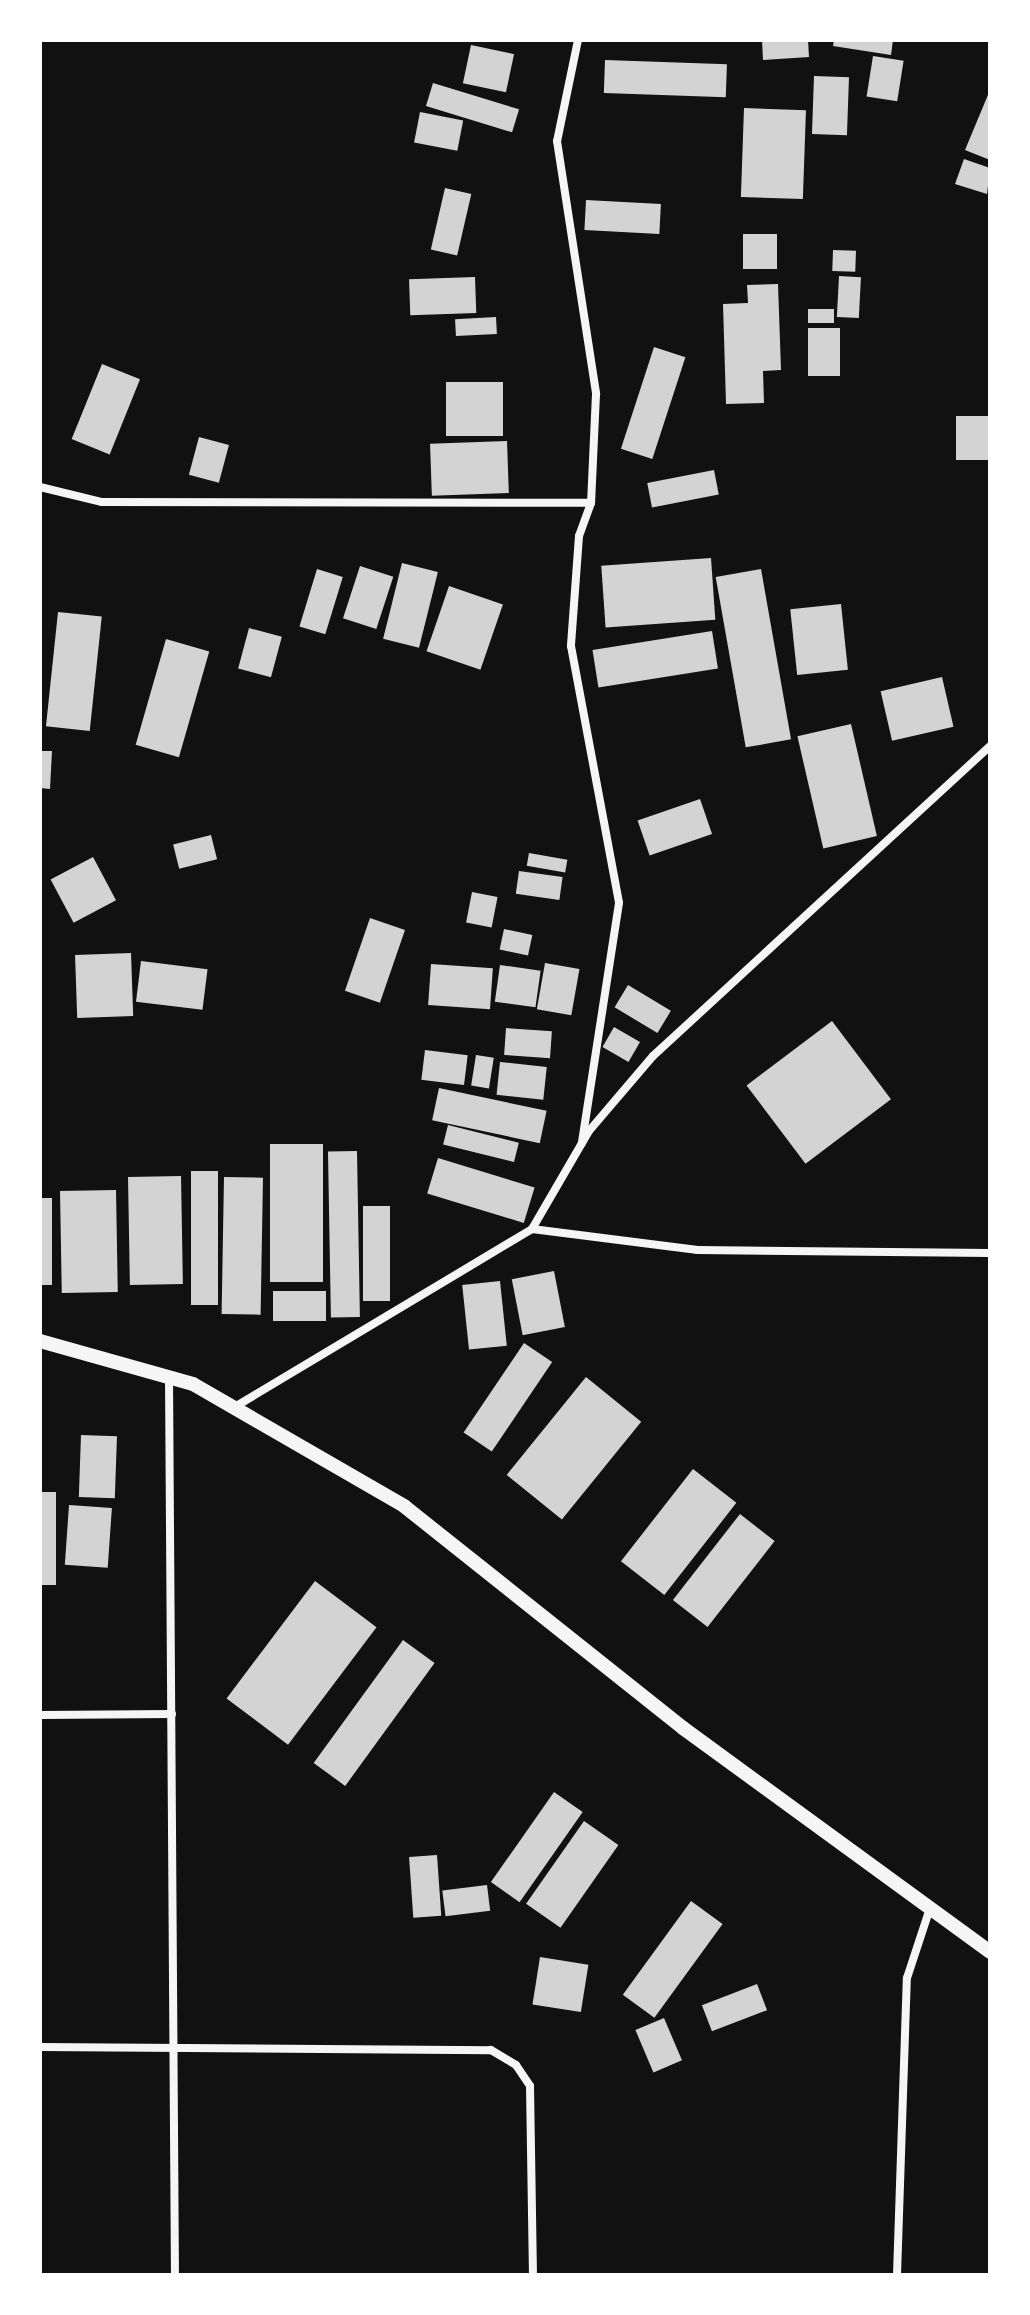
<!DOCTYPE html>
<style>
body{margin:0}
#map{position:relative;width:1030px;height:2315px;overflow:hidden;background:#111;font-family:Helvetica,sans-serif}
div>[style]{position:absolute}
.building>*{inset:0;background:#d3d3d3;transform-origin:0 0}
.minor>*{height:8px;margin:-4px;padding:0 4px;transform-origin:4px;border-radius:4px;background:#f5f5f5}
.tertiary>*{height:14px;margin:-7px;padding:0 7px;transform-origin:7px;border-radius:7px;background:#f5f5f5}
span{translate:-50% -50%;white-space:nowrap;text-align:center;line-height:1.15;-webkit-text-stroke:6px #fff;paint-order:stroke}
.frame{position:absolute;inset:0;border:42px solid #fff;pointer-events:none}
</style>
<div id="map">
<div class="building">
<div style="clip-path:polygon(762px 40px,808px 40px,809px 57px,763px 60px)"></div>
<div style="clip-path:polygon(834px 40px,893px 40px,891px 55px,833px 46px)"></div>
<div style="left:471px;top:45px;width:44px;height:39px;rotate:12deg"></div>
<div style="left:873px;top:56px;width:31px;height:41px;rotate:9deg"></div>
<div style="left:605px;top:60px;width:122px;height:33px;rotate:2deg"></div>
<div style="left:814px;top:76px;width:35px;height:58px;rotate:2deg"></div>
<div style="left:433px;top:83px;width:90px;height:24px;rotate:17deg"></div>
<div style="clip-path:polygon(990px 90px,990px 160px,965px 150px)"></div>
<div style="left:744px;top:108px;width:62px;height:89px;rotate:2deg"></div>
<div style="left:420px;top:112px;width:44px;height:31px;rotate:11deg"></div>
<div style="clip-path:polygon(964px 159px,990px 168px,987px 194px,955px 184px)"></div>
<div style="left:445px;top:188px;width:27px;height:63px;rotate:13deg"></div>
<div style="left:586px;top:200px;width:75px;height:30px;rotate:3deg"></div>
<div style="left:743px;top:234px;width:34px;height:35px"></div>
<div style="left:833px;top:250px;width:23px;height:21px;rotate:2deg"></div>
<div style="left:839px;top:276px;width:22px;height:41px;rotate:3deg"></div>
<div style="left:475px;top:277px;width:36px;height:66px;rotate:88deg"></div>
<div style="clip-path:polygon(778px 284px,781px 370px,763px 371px,764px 403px,726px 404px,723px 304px,748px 303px,747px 285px)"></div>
<div style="left:808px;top:309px;width:26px;height:14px"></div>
<div style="left:496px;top:317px;width:17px;height:41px;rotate:87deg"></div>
<div style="left:808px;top:328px;width:32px;height:48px"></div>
<div style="left:654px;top:347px;width:33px;height:107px;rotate:18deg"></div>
<div style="left:102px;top:364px;width:41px;height:81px;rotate:22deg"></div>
<div style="left:446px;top:382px;width:57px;height:54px"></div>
<div style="left:956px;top:416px;width:34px;height:44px"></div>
<div style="left:199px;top:437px;width:31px;height:39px;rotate:15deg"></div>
<div style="left:507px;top:441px;width:52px;height:77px;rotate:88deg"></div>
<div style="left:714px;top:470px;width:25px;height:68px;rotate:79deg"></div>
<div style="left:711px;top:558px;width:62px;height:110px;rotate:86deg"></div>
<div style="left:402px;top:563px;width:37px;height:78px;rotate:14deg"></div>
<div style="left:360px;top:566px;width:35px;height:55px;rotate:18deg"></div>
<div style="left:317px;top:569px;width:27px;height:60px;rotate:17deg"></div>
<div style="left:761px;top:569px;width:173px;height:46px;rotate:80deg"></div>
<div style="left:449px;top:586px;width:57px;height:69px;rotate:19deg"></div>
<div style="left:841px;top:604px;width:66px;height:51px;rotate:84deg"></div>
<div style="left:58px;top:612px;width:44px;height:115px;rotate:6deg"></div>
<div style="left:249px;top:628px;width:34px;height:42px;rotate:15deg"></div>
<div style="left:712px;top:631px;width:38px;height:121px;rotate:81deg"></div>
<div style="left:166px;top:639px;width:45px;height:110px;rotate:16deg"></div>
<div style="left:942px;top:677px;width:51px;height:63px;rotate:77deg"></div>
<div style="left:851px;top:724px;width:115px;height:55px;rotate:77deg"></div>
<div style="clip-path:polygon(40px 751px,52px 751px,50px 789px,40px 788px)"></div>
<div style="left:700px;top:799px;width:37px;height:66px;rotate:71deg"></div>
<div style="left:211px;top:835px;width:25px;height:39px;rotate:76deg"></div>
<div style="left:529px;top:853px;width:39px;height:13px;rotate:10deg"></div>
<div style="left:93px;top:857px;width:49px;height:48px;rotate:62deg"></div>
<div style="left:519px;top:871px;width:44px;height:23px;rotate:8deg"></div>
<div style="left:472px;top:892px;width:26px;height:31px;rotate:11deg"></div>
<div style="left:370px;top:918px;width:37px;height:77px;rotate:19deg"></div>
<div style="left:504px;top:929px;width:29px;height:21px;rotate:12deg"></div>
<div style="left:131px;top:953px;width:63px;height:56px;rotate:88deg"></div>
<div style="left:141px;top:961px;width:67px;height:41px;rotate:7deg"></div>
<div style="left:545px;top:963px;width:35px;height:47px;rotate:10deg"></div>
<div style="left:431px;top:964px;width:62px;height:41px;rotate:4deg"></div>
<div style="left:500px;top:965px;width:41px;height:37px;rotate:8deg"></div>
<div style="left:628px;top:985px;width:50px;height:26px;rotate:31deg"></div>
<div style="left:832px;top:1021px;width:98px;height:107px;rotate:53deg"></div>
<div style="left:614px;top:1027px;width:30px;height:23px;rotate:30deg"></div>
<div style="left:506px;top:1028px;width:46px;height:27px;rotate:4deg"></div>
<div style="left:425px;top:1050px;width:43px;height:30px;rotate:7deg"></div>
<div style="left:476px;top:1055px;width:18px;height:31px;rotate:9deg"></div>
<div style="left:500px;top:1062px;width:47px;height:33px;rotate:6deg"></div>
<div style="left:439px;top:1088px;width:110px;height:33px;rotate:12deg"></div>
<div style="left:448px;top:1125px;width:73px;height:20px;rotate:14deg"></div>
<div style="left:270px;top:1144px;width:53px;height:138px"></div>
<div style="left:357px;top:1151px;width:166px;height:29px;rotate:89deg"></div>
<div style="left:438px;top:1158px;width:101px;height:37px;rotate:17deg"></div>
<div style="left:191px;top:1171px;width:27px;height:134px"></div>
<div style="left:181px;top:1176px;width:108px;height:53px;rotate:89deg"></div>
<div style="left:224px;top:1177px;width:39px;height:137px;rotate:1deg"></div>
<div style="left:116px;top:1190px;width:102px;height:56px;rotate:89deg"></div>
<div style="left:40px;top:1198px;width:12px;height:87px"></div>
<div style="left:363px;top:1206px;width:27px;height:95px"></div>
<div style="left:554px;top:1271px;width:57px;height:43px;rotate:79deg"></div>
<div style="left:500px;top:1281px;width:65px;height:38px;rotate:84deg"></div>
<div style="left:273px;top:1291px;width:53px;height:30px"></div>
<div style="left:524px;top:1343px;width:34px;height:108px;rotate:34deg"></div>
<div style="left:586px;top:1377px;width:71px;height:126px;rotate:39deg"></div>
<div style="left:81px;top:1435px;width:36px;height:62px;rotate:2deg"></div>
<div style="left:693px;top:1469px;width:55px;height:117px;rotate:38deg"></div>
<div style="left:40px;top:1492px;width:16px;height:93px"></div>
<div style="left:69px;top:1505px;width:43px;height:60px;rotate:4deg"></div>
<div style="left:740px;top:1514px;width:44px;height:109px;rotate:38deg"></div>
<div style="left:315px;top:1581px;width:77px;height:147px;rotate:37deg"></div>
<div style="left:403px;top:1640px;width:39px;height:152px;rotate:36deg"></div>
<div style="left:554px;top:1792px;width:35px;height:110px;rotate:35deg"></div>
<div style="left:584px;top:1821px;width:42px;height:101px;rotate:35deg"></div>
<div style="left:437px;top:1855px;width:61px;height:28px;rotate:86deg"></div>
<div style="left:487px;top:1885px;width:26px;height:45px;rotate:83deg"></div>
<div style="left:691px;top:1901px;width:39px;height:116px;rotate:36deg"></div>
<div style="left:540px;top:1957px;width:49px;height:48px;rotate:9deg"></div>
<div style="left:757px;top:1984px;width:28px;height:59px;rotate:69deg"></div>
<div style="left:664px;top:2018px;width:46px;height:31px;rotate:67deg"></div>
</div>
<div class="minor">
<div style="left:578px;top:40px;width:103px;rotate:101.7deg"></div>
<div style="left:557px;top:141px;width:256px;rotate:81.2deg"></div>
<div style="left:596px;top:394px;width:109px;rotate:92.6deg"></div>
<div style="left:591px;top:503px;width:35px;rotate:110deg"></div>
<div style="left:579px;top:536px;width:110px;rotate:94.2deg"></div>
<div style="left:571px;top:646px;width:261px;rotate:79.4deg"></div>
<div style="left:619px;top:903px;width:243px;rotate:98.8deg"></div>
<div style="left:40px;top:487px;width:64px;rotate:13.6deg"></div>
<div style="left:102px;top:502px;width:489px;rotate:0.1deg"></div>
<div style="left:532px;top:1229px;width:167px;rotate:7.2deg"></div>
<div style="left:698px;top:1250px;width:292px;rotate:0.6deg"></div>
<div style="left:169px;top:1377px;width:898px;rotate:89.62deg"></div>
<div style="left:238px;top:1405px;width:343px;rotate:-30.9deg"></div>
<div style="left:532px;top:1229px;width:113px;rotate:-59.8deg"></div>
<div style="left:589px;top:1131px;width:99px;rotate:-49.5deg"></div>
<div style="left:653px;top:1056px;width:458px;rotate:-42.6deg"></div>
<div style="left:40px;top:1715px;width:132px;rotate:-0.4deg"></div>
<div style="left:40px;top:2047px;width:451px;rotate:0.4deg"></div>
<div style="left:491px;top:2050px;width:29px;rotate:31deg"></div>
<div style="left:516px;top:2065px;width:25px;rotate:56deg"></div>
<div style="left:530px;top:2086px;width:189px;rotate:89.1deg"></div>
<div style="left:897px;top:2275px;width:297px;rotate:-88.1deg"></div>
<div style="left:907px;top:1978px;width:74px;rotate:-71.8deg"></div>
</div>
<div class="tertiary">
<div style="left:40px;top:1341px;width:159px;rotate:15.7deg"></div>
<div style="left:193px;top:1384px;width:244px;rotate:30deg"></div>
<div style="left:404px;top:1506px;width:357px;rotate:38.5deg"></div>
<div style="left:683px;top:1728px;width:380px;rotate:36.1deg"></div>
</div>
<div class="frame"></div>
</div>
